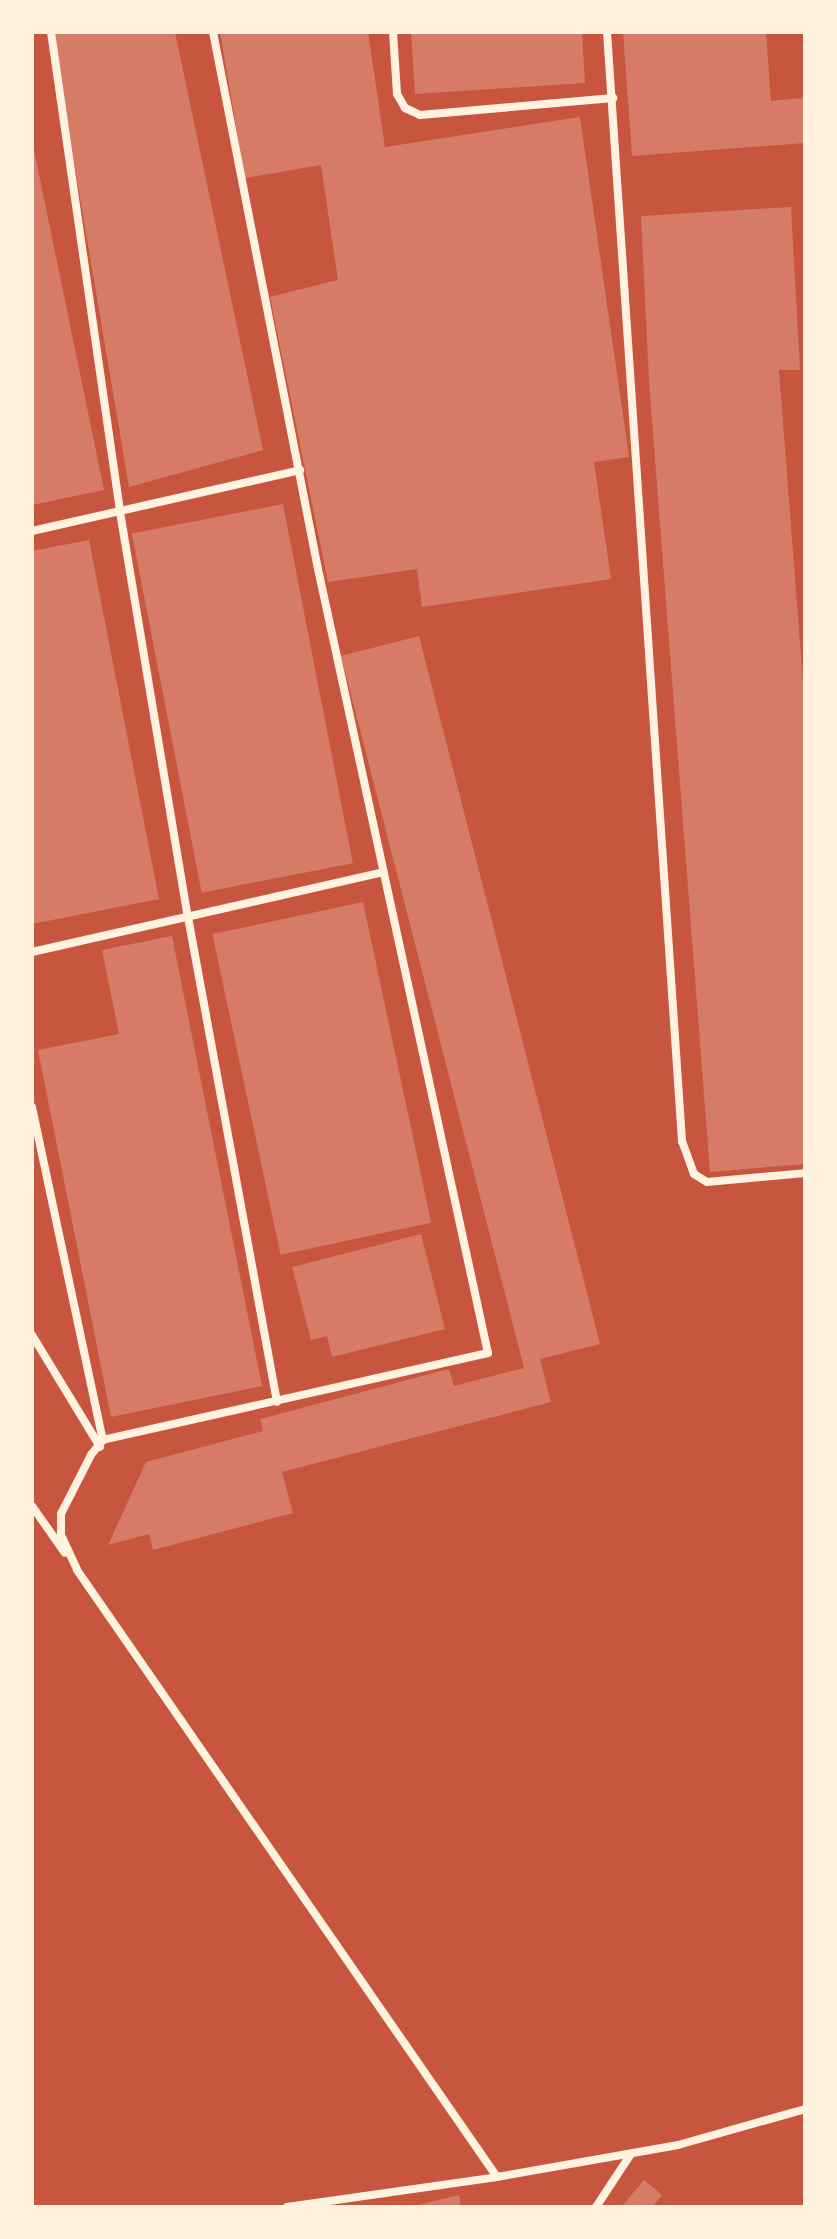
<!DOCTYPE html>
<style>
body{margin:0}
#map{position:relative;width:837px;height:2239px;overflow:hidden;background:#c8553d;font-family:Karla,sans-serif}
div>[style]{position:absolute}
.building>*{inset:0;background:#d67c66;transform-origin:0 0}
.minor>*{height:8px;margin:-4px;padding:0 4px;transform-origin:4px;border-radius:4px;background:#fff3e0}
span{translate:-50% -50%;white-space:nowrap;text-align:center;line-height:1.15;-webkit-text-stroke:7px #fff3e0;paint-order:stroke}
.frame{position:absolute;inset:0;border:34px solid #fff3e0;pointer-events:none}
</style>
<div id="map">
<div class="building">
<div style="clip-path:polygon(52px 32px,175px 32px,263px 450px,129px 487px)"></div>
<div style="clip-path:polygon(220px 32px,368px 32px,385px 147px,580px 117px,629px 457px,594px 462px,611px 579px,422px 607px,417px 569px,328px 582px,270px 297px,338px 280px,321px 165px,245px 178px)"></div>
<div style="clip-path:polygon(411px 32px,582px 32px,585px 83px,415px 94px)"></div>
<div style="clip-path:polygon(623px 32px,766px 32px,771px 101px,803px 98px,805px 143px,632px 156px)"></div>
<div style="clip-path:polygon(32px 140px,104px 490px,32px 505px)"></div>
<div style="clip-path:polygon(791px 207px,800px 370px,779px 370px,805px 707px,805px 1164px,710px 1172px,649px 381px,641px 216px)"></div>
<div style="left:283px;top:504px;width:366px;height:154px;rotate:79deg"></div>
<div style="clip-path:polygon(89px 540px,159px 899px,32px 924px,32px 551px)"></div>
<div style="clip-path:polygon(419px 636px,600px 1344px,540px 1359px,551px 1402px,282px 1472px,293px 1513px,153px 1550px,149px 1534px,108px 1545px,146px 1462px,263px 1431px,260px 1419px,449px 1369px,454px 1386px,524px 1368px,341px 656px)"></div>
<div style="left:363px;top:902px;width:328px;height:154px;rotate:78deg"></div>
<div style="clip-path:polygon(172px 936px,262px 1386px,111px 1417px,38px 1050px,119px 1034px,102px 950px)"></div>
<div style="clip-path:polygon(421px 1234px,445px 1329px,332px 1357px,327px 1336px,311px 1340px,292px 1267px)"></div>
<div style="clip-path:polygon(644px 2180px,662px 2195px,652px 2207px,621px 2207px)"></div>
<div style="clip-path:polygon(459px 2195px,461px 2207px,414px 2207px,414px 2206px)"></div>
</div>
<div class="minor">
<div style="left:51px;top:32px;width:485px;rotate:81.8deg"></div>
<div style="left:120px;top:512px;width:411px;rotate:80.5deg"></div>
<div style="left:188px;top:917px;width:493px;rotate:79.6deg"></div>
<div style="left:213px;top:32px;width:547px;rotate:78.94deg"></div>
<div style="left:318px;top:569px;width:802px;rotate:77.77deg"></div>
<div style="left:488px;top:1353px;width:395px;rotate:167.3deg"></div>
<div style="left:103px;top:1440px;width:19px;rotate:129deg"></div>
<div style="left:91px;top:1455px;width:66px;rotate:117deg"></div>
<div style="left:61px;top:1514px;width:21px;rotate:90deg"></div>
<div style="left:61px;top:1535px;width:38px;rotate:65deg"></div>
<div style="left:77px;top:1570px;width:738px;rotate:55.32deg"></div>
<div style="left:393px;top:32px;width:62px;rotate:86.3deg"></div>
<div style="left:397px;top:94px;width:16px;rotate:60deg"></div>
<div style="left:405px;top:108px;width:17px;rotate:25deg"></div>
<div style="left:420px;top:115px;width:194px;rotate:-5deg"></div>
<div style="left:607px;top:32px;width:1112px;rotate:86.13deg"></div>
<div style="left:682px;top:1141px;width:35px;rotate:70deg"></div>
<div style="left:694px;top:1174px;width:15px;rotate:32deg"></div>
<div style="left:707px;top:1182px;width:98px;rotate:-5.2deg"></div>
<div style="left:32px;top:531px;width:275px;rotate:-12.8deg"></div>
<div style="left:32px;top:952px;width:358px;rotate:-12.8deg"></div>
<div style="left:32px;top:1107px;width:340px;rotate:78deg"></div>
<div style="left:32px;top:1335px;width:131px;rotate:58.7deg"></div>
<div style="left:32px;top:1506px;width:57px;rotate:54.9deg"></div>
<div style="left:287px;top:2207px;width:212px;rotate:-8.1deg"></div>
<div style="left:497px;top:2177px;width:184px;rotate:-10deg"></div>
<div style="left:678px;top:2145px;width:132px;rotate:-15.8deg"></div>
<div style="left:596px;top:2207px;width:64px;rotate:-56.6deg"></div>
</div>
<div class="frame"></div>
</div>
